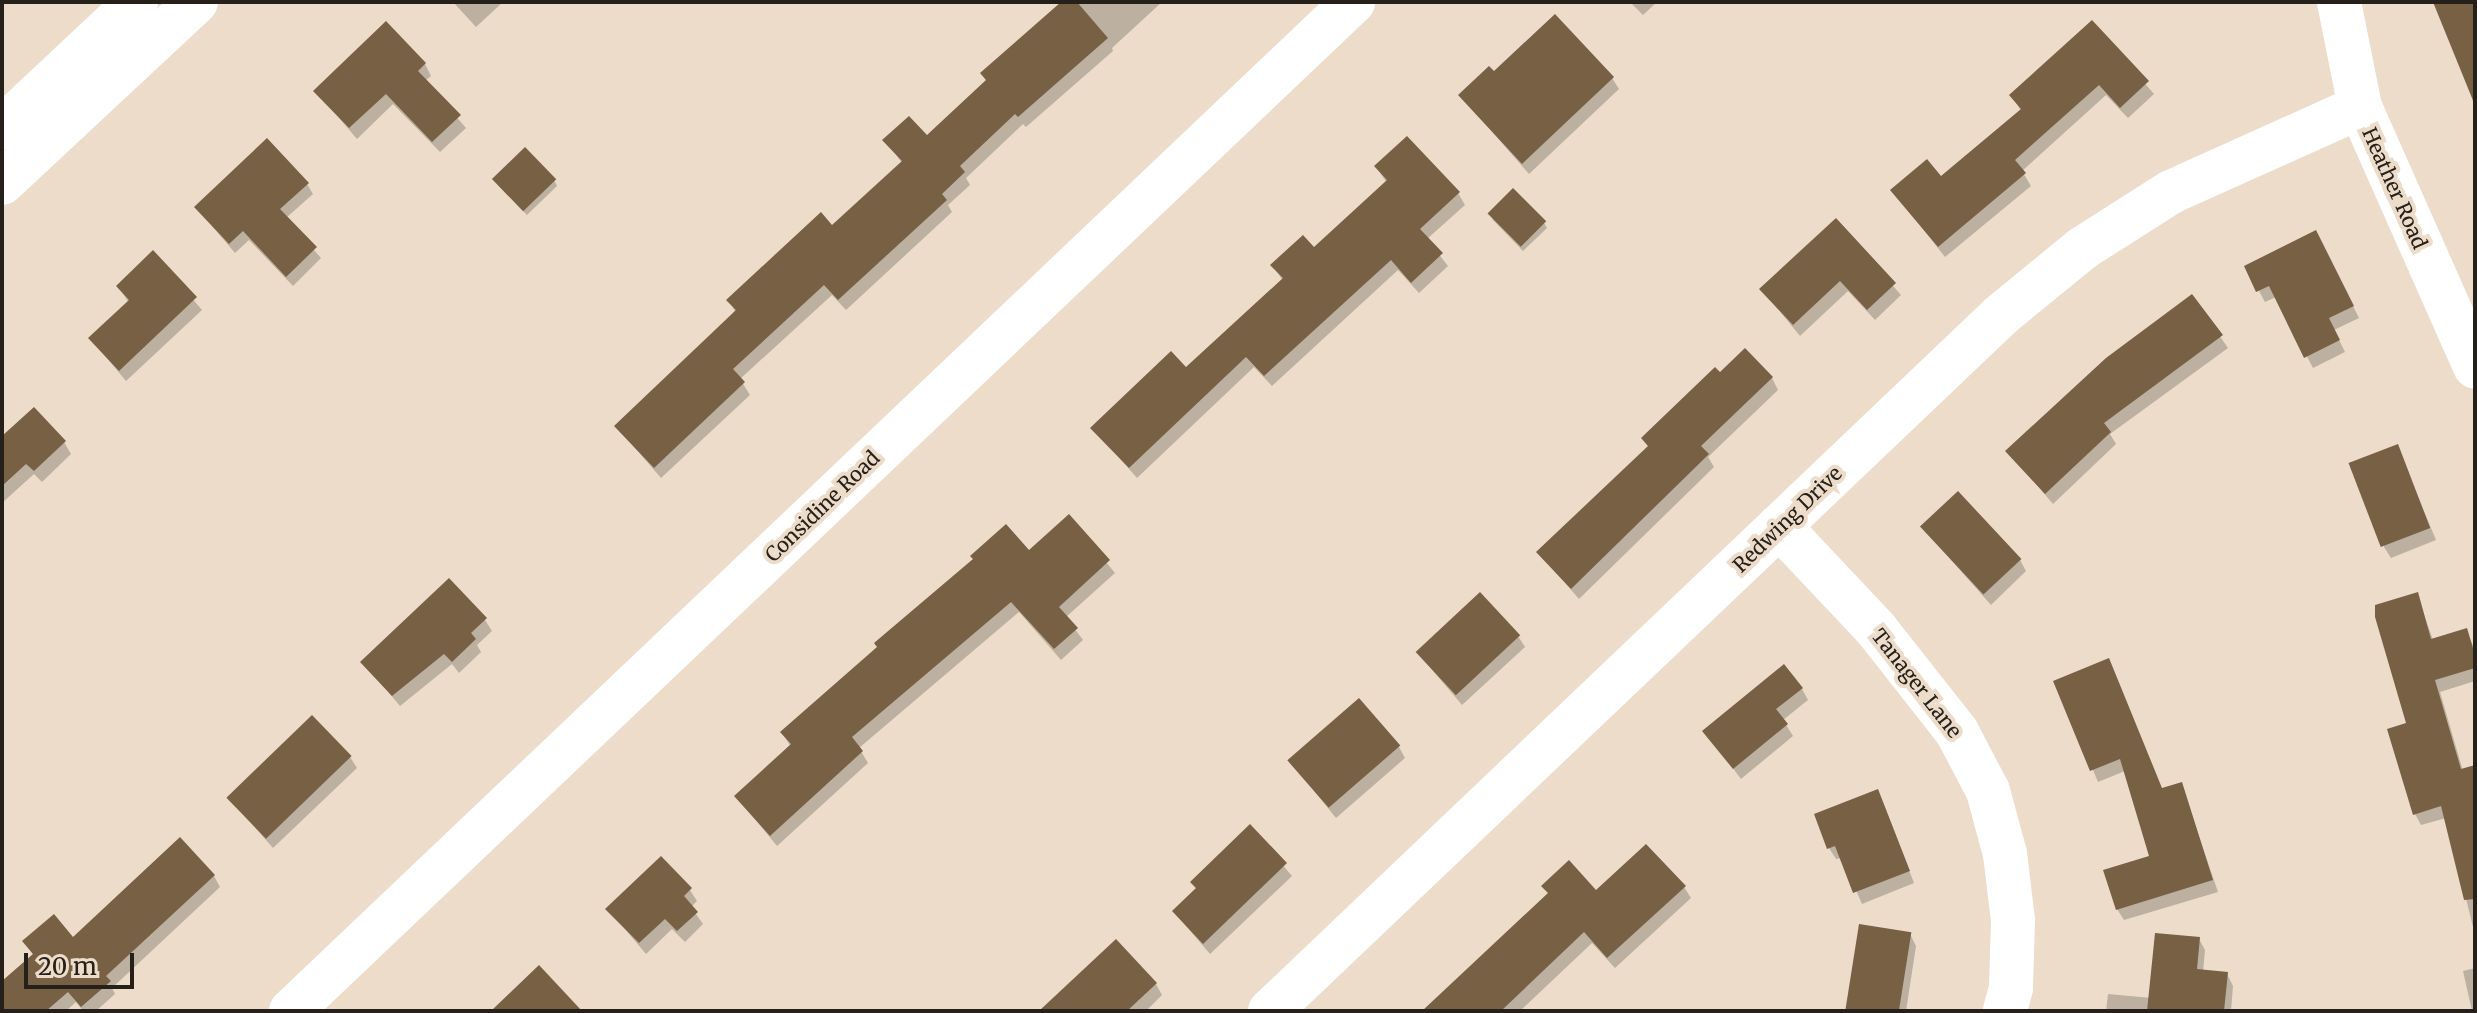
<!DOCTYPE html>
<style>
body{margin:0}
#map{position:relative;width:2477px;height:1013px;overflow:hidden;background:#ecdcc9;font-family:Merriweather,serif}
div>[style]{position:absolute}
.shadow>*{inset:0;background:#0003}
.building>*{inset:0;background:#786045;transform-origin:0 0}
.minor>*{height:44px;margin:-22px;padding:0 22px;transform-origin:22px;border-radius:22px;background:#fff}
.major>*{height:44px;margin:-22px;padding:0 22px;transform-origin:22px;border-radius:22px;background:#fff}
span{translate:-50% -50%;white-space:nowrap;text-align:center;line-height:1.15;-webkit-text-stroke:8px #ecdcc9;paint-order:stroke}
.street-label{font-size:20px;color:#252019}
.frame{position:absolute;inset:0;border:4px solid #252019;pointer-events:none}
.scale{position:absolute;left:24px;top:953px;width:110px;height:36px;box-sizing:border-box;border:4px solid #252019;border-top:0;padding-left:10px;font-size:24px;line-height:28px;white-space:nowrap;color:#252019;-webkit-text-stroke:6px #ecdcc9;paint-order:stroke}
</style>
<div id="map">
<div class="shadow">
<div style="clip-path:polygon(453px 2px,503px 2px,476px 27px)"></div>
<div style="clip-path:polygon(1064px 2px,1162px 2px,1112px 48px,1113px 51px,1026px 127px,1023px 124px,966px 178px,970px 185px,948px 205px,952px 212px,846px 310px,832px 295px,740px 379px,750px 395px,661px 478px,616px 426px,736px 313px,729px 301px,832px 227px,902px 163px,885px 140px,927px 138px,987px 82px,982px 74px)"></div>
<div style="clip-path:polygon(1630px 2px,1657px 2px,1643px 15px)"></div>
<div style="clip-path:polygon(2092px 22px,2154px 94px,2128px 118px,2106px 95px,2022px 171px,2031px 186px,1945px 257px,1893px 191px,1941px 178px,2021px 111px,2012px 96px)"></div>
<div style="clip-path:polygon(425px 64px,431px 76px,425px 81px,466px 128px,440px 152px,393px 104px,357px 139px,316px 91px)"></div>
<div style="clip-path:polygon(1612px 78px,1619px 89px,1529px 174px,1460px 95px)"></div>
<div style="clip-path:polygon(1376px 167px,1458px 193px,1465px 205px,1427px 239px,1448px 266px,1419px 293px,1398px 270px,1272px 386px,1254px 367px,1137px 478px,1093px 428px,1186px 370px,1283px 281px,1273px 266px,1314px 250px,1387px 183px)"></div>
<div style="clip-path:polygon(554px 180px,557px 186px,527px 215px,498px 185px)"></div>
<div style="clip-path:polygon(307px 184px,313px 194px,286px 218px,321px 258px,293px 286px,249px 240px,235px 253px,196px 207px)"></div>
<div style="clip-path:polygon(1492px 219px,1544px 223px,1547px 228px,1523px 251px)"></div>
<div style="clip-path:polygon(1836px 220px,1901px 295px,1875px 320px,1848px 291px,1800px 336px,1762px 290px)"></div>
<div style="clip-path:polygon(2322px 244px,2359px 318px,2334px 330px,2345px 352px,2313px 368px,2276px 297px,2265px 302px,2246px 267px)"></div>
<div style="clip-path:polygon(153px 253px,202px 310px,126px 381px,91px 339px,129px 303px,118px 286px)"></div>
<div style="clip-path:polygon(2192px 296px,2228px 348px,2110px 434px,2116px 444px,2053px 504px,2008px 451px)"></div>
<div style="clip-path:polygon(1720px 375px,1772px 378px,1778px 390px,1708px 457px,1714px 467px,1579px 599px,1539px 553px,1649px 448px,1643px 438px)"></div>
<div style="clip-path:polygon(2px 437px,64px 442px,71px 454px,42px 482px,34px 474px,2px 503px)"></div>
<div style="clip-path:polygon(2397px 447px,2436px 540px,2391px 558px,2384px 547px)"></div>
<div style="clip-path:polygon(1069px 517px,1115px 573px,1066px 617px,1083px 640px,1061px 660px,1019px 612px,859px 748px,868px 763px,777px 846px,736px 796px,791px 747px,782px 733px,1029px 553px)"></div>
<div style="clip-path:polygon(1922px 527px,2020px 560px,2026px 571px,1991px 605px)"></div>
<div style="clip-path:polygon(2417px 595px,2433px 640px,2466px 630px,2475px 650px,2475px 681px,2440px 692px,2463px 771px,2475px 767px,2475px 935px,2446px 818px,2421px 825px,2415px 814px,2408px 725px)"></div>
<div style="clip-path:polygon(485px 620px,492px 631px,477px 645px,481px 652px,459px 673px,452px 664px,400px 706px,363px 662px)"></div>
<div style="clip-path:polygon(1518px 636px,1525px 647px,1462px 705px,1417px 652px)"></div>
<div style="clip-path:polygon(2056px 682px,2163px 790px,2181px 784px,2218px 892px,2124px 920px,2117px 909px,2151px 857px,2125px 771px,2098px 782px)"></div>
<div style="clip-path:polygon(1802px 689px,1808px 700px,1783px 720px,1793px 736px,1741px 779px,1705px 731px)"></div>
<div style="clip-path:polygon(1399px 747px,1405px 758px,1336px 818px,1290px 761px)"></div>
<div style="clip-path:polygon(350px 757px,357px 768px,273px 848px,228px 797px)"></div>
<div style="clip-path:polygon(1883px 803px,1914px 883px,1862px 904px,1842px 858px,1836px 859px,1829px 848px)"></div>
<div style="clip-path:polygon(1250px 827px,1292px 876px,1210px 954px,1174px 912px,1197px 890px,1192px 882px)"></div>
<div style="clip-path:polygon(214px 876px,220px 887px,112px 988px,115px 994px,96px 1011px,83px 1011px,76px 1002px,66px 1011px,2px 1011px,2px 983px,34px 956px,25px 941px,73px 940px)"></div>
<div style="clip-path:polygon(1544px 886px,1596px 892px,1684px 887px,1691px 898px,1615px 968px,1592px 943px,1520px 1011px,1482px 1011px,1549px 895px)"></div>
<div style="clip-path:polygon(690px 890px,697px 901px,691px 907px,703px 924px,685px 942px,672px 929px,646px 954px,608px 909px)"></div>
<div style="clip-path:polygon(1910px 934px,1916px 946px,1906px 1011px,1847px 1011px)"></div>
<div style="clip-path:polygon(2199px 939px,2205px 950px,2203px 972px,2227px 974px,2233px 986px,2231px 1011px,2106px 1011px,2108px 994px,2151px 998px)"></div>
<div style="clip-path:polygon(2475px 968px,2475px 1011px,2472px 1011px,2463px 971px)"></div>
<div style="clip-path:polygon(1156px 984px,1162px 995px,1146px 1011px,1055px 1011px)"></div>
</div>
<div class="building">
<div style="clip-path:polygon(1061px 2px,1077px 2px,1108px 38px,1018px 117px,1015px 114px,960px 166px,965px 172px,942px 194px,947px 200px,838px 300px,824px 285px,733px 369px,745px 382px,654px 468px,614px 426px,736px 310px,726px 300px,821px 212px,832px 225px,902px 161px,882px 140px,909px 116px,927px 135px,986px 80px,980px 73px)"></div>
<div style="clip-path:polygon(2433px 2px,2475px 2px,2475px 103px,2474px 103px)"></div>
<div style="clip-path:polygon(1555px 14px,1614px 77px,1522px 164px,1458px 95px,1489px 66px,1494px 71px)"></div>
<div style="clip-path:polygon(2092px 20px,2149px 81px,2120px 108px,2099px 85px,2015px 160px,2026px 173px,1938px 247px,1890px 190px,1927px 159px,1941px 176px,2021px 109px,2009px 95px)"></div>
<div style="clip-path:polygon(386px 21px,426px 63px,418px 71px,461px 115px,432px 142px,386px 94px,349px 128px,313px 91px)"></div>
<div style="clip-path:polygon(1407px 136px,1460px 192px,1420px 229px,1443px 253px,1411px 283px,1391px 260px,1264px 376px,1246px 357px,1129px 468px,1090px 428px,1171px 351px,1186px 367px,1283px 278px,1270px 265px,1303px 235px,1314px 247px,1387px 180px,1374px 166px)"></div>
<div style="clip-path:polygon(267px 138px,309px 183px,280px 209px,317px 247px,286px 277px,243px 231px,229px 244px,194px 207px)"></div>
<div style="left:525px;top:147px;width:45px;height:46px;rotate:46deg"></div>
<div style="left:1513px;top:188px;width:47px;height:36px;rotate:45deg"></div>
<div style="clip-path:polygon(1836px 218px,1896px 283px,1867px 310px,1840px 281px,1793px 325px,1759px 289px)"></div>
<div style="clip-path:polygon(2316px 230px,2354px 306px,2329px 318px,2340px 340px,2304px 358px,2269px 286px,2256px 292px,2244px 266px)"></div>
<div style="clip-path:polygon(153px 250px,197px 297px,119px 371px,88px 338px,129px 300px,116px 286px)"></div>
<div style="clip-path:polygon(2192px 294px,2223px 335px,2104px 423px,2111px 432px,2045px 494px,2005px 451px,2106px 358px)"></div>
<div style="clip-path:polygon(1745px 348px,1773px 377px,1701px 446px,1709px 454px,1571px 589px,1536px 552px,1648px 446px,1641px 438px,1715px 367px,1720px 372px)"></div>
<div style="clip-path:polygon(34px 407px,66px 441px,34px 471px,26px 464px,2px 486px,2px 436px)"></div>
<div style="left:2398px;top:444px;width:90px;height:53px;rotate:69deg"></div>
<div style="left:1958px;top:491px;width:93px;height:52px;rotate:47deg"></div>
<div style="clip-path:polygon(1069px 514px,1110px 560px,1059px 607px,1078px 628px,1054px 649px,1011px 602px,852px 737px,863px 751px,770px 836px,734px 796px,791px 744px,780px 732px,877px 647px,874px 643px,973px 559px,970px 556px,1006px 524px,1029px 550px)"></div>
<div style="clip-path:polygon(449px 578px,487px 618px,471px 633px,476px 639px,452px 662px,444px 654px,392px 696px,360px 662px)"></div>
<div style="left:1480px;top:592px;width:59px;height:88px;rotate:47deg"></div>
<div style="clip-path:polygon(2418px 592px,2431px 639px,2467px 628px,2475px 655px,2475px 668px,2435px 680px,2461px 769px,2475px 765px,2475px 899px,2464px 900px,2441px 806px,2413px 815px,2387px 729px,2406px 723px,2375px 617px,2375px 605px)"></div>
<div style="clip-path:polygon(2109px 658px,2162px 788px,2182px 782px,2213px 880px,2116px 910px,2103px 870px,2149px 856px,2120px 759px,2090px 771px,2053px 681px)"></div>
<div style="clip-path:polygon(1784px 664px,1803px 688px,1776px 709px,1788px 724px,1733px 769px,1702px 731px)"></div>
<div style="left:1359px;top:698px;width:63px;height:95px;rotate:49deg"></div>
<div style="left:312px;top:715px;width:57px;height:119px;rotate:46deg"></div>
<div style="clip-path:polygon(1878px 789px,1910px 871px,1853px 893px,1835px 846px,1827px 849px,1814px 814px)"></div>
<div style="clip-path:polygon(1250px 824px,1287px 863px,1203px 944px,1172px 911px,1196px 888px,1190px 882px)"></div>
<div style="clip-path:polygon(180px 837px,215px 875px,106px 976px,111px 981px,81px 1007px,68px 992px,46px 1011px,2px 1011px,2px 981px,33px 954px,22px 941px,54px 914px,73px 937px)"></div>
<div style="clip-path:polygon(1646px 844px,1686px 886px,1607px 958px,1584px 932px,1501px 1011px,1422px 1011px,1548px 893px,1541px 886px,1569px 860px,1596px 890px)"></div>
<div style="clip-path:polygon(661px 856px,692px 888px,684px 896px,698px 912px,677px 931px,665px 919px,639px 943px,605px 909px)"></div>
<div style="left:1859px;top:924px;width:53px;height:88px;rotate:9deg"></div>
<div style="clip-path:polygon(2155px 933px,2200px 937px,2197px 969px,2228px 972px,2224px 1011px,2147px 1011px)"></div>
<div style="clip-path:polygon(1116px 939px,1157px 983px,1127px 1011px,1039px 1011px)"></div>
<div style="clip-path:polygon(539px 965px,582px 1011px,491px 1011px)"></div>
</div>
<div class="minor">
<div style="left:2339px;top:2px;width:107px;rotate:78.7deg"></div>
<div style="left:2360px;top:107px;width:284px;rotate:66.1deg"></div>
<div style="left:1779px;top:526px;width:141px;rotate:46.7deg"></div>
<div style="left:1876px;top:629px;width:131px;rotate:51.8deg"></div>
<div style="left:1957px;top:732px;width:67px;rotate:62.3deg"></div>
<div style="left:1988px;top:791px;width:65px;rotate:74.9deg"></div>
<div style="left:2005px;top:854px;width:66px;rotate:83.1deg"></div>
<div style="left:2013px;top:920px;width:68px;rotate:91.7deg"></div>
<div style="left:2011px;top:988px;width:24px;rotate:105deg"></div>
<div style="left:291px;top:1011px;width:1465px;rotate:-43.53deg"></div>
<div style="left:1270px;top:1011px;width:1009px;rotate:-43.59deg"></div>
<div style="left:2001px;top:315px;width:106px;rotate:-39.3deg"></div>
<div style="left:2083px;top:248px;width:104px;rotate:-32.5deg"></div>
<div style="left:2171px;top:192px;width:207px;rotate:-24.2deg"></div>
</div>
<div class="major">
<div style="left:2px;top:128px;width:184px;rotate:-43.2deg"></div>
<div style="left:2px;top:183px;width:265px;rotate:-43deg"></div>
</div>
<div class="street-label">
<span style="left:2395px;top:188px;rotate:66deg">Heather Road</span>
<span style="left:822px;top:506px;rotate:-44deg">Considine Road</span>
<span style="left:1787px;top:519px;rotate:-44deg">Redwing Drive</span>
<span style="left:1917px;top:683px;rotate:52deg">Tanager Lane</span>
</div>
<div class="frame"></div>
<div class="scale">20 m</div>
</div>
